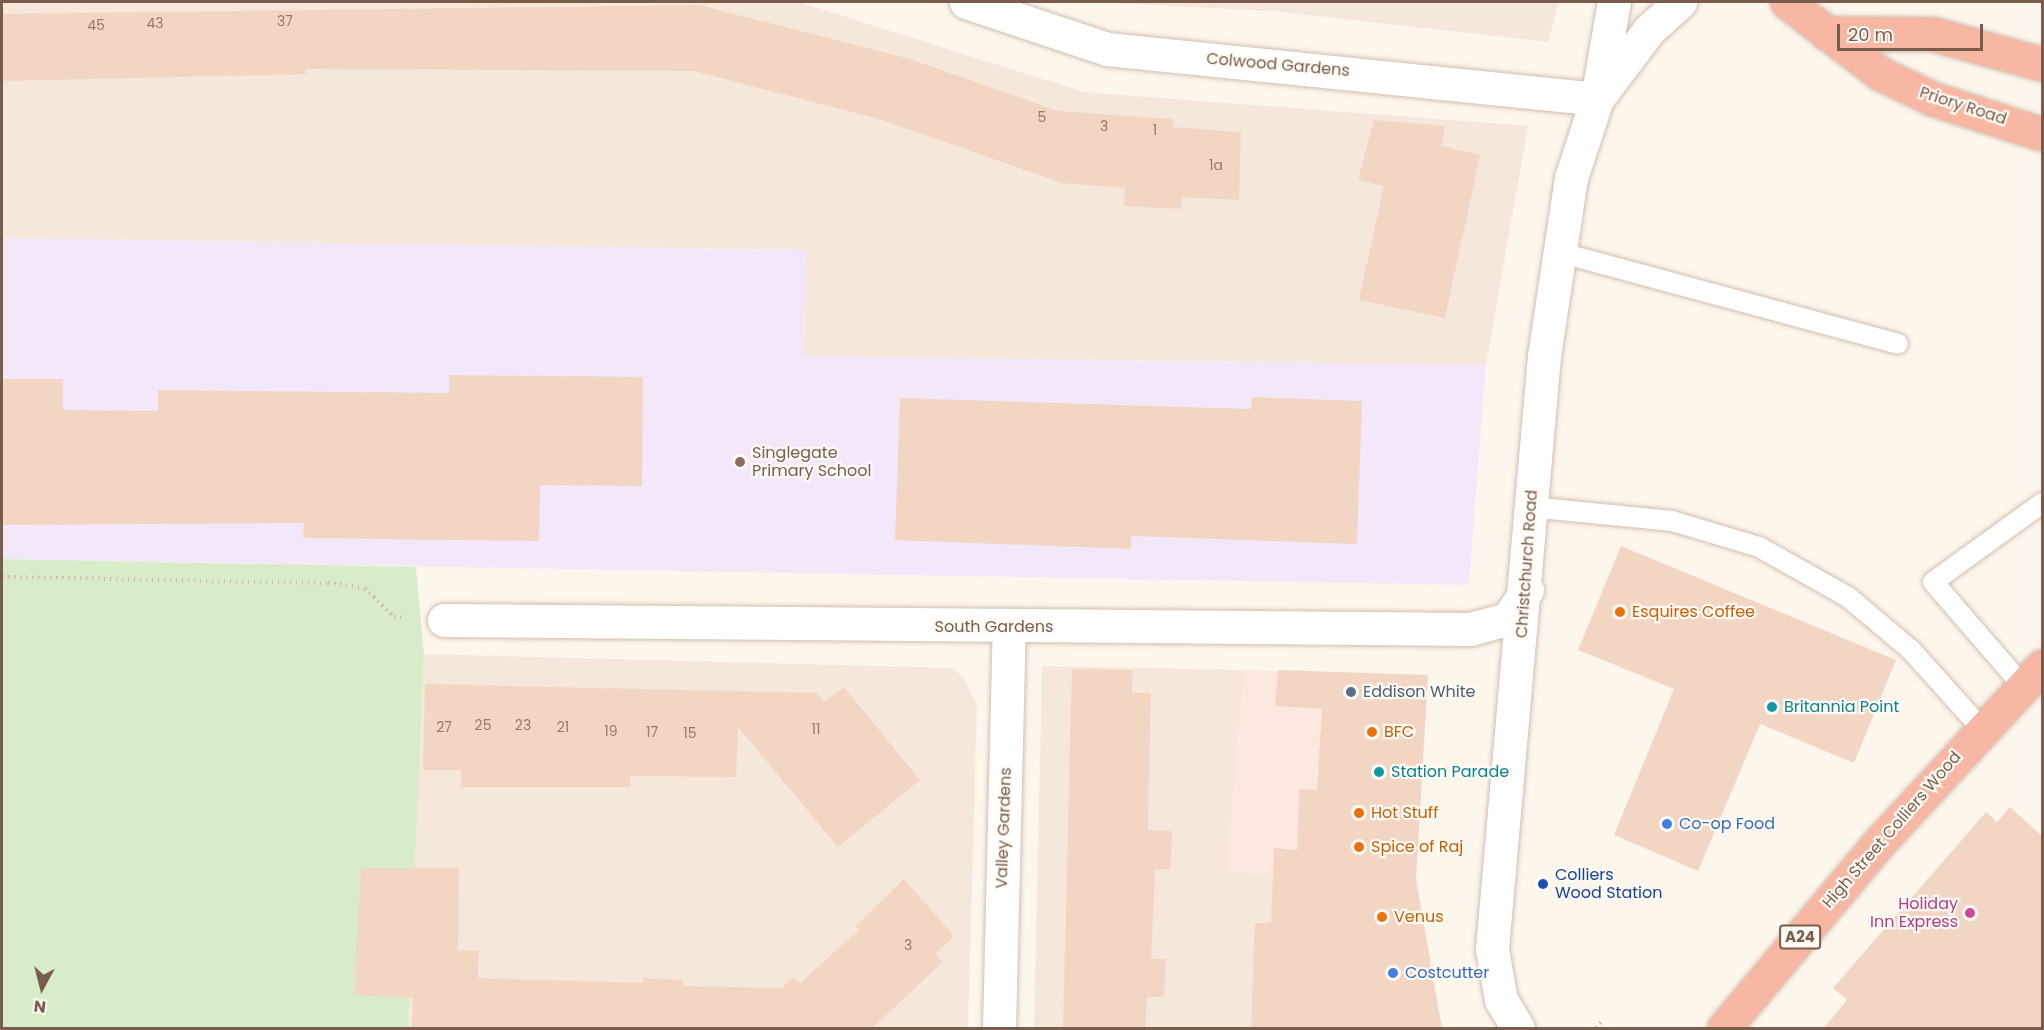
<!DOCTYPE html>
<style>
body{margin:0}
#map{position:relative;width:2044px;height:1030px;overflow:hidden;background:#fdf6ec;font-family:Poppins,sans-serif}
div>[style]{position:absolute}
.residential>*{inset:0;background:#f5e8da}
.commercial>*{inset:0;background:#fde8e0}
.education>*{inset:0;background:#f3e8fa}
.green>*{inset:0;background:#d8ecc9}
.building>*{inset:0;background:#f3d5c3}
.path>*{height:4px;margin-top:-2px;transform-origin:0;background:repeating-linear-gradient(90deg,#d9b8a5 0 1.5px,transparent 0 6px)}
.roads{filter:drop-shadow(0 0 2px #d1beb0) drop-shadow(0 0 2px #d1beb0)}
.lane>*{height:20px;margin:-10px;padding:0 10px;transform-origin:10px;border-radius:10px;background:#fff}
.street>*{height:33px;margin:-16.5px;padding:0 16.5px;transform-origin:16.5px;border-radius:16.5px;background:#fff}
.highway>*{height:33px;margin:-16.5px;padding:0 16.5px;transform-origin:16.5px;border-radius:16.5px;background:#f7b7a3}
.dots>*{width:16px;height:16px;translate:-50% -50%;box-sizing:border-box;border:3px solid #fffaf3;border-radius:50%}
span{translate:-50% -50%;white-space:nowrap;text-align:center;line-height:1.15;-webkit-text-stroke:4.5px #fffaf3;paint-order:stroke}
.number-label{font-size:14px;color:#987a6a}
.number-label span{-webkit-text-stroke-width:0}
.shield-label span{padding:2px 4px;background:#fffaf3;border:2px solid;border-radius:4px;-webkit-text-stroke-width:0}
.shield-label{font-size:15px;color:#7a5c4d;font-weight:700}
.street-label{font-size:16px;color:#7a5c4d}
.education-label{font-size:16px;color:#785e54}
.left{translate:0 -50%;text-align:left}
.food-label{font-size:16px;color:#c56008}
.service-label{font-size:16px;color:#4e5e75}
.culture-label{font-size:16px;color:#0d838f}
.shop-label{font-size:16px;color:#366cbe}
.transit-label{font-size:16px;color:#164399}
.hotel-label{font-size:16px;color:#b23c85}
.right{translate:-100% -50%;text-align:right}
.frame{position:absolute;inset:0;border:3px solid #7a5c4d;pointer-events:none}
.north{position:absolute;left:12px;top:958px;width:60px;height:60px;-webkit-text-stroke:4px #fffaf3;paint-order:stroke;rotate:187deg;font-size:16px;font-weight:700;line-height:24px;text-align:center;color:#7a5c4d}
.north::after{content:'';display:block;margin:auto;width:21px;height:27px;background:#7a5c4d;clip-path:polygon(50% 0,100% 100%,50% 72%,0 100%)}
.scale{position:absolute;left:1837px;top:24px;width:146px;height:27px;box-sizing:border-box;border:3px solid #7a5c4d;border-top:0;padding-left:8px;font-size:18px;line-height:21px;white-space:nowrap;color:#7a5c4d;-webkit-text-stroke:4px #fffaf3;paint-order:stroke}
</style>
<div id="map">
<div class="residential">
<div style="clip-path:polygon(2px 2px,799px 2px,1084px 92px,1528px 126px,1486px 365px,805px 356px,806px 250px,2px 238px)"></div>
<div style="clip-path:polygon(1091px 2px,1559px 2px,1548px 42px,1273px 11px)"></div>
<div style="clip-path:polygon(424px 654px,952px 668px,963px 677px,977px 704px,968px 1028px,408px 1028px)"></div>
<div style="clip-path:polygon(1042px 666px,1244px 670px,1227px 871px,1296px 874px,1303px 1028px,1034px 1028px)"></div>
</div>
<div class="commercial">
<div style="clip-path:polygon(1244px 670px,1428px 675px,1416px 879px,1442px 1028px,1303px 1028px,1296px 874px,1227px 872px)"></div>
</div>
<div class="education">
<div style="clip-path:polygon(2px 238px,806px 250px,805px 356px,1486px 365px,1469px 585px,2px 559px)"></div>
</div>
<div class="green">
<div style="clip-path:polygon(2px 559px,416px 567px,424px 655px,408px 1028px,2px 1028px)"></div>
</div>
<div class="building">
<div style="clip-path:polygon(699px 5px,910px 59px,1058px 111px,1173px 119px,1173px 127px,1241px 132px,1239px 200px,1182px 197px,1181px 209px,1124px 206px,1125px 188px,1062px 183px,879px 119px,694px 71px,306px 69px,306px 74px,2px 81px,2px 14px)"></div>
<div style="clip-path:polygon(1374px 120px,1445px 126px,1441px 146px,1480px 155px,1445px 318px,1359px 300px,1384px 186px,1358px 180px)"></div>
<div style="clip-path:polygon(449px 375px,643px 377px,642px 486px,540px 485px,539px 541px,303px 538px,304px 523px,2px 525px,2px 379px,63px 379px,63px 410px,158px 411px,158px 390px,449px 393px)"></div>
<div style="clip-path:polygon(1252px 397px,1362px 401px,1357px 544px,1131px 536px,1131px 549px,895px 540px,900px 398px,1251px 409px)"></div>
<div style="clip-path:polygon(1621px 546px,1896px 660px,1854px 763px,1760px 724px,1698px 871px,1614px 835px,1674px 689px,1578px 650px)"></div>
<div style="clip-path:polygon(1072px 669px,1133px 670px,1132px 693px,1151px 693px,1148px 830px,1172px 831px,1170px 870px,1155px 869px,1151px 959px,1166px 959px,1164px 997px,1147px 997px,1145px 1029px,1063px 1029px)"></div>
<div style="clip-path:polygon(1278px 670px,1428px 675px,1416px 879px,1442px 1029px,1251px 1029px,1255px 923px,1271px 923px,1274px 848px,1297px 850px,1299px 789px,1317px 790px,1322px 709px,1275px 706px)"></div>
<div style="clip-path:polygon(425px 684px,817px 693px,824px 702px,844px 687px,920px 780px,838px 847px,738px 727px,736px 777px,630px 776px,630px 787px,461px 787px,461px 770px,423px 770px)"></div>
<div style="clip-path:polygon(2010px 807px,2043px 837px,2043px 1029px,1823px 1029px,1847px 1000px,1833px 988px,1986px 812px,1997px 822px)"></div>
<div style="clip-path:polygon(361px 868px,459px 868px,458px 950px,479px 951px,478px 978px,643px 983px,643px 978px,683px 980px,683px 986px,782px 988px,793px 977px,800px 983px,859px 930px,856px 926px,904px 879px,954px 936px,935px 954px,943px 962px,871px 1029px,412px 1029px,413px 998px,354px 995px)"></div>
</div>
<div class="path">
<div style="left:2px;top:577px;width:326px;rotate:1.1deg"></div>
<div style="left:328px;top:583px;width:37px;rotate:8deg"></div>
<div style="left:365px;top:588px;width:41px;rotate:45deg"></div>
<div style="left:394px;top:617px;width:10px;rotate:6deg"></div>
<div style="left:1596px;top:1028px;width:9px;rotate:-49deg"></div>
</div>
<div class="roads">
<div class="lane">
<div style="left:1558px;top:252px;width:352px;rotate:15.1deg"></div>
<div style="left:1530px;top:507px;width:143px;rotate:5.6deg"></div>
<div style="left:1672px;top:521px;width:91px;rotate:16.6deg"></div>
<div style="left:1759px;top:547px;width:102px;rotate:29.3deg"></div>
<div style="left:1848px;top:597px;width:82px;rotate:40.1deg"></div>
<div style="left:1911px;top:650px;width:105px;rotate:48.1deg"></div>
<div style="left:2022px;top:685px;width:136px;rotate:-130.8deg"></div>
<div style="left:1933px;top:582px;width:135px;rotate:-35.9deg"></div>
</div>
<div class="street">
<div style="left:966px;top:2px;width:149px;rotate:18.4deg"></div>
<div style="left:1107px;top:49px;width:493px;rotate:5.8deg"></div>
<div style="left:1600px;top:95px;width:81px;rotate:-53deg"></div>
<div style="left:1649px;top:30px;width:42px;rotate:-42.1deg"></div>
<div style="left:444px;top:620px;width:1026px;rotate:0.5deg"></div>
<div style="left:1470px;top:629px;width:39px;rotate:-15deg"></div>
<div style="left:1508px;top:619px;width:35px;rotate:-57deg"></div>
<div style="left:999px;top:1028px;width:400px;rotate:-88.6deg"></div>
<div style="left:1518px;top:1028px;width:33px;rotate:-121deg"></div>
<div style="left:1501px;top:1000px;width:52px;rotate:-100deg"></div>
<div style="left:1492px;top:949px;width:595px;rotate:-84.99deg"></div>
<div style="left:1544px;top:356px;width:180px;rotate:-81.4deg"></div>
<div style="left:1571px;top:178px;width:83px;rotate:-71.8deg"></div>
<div style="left:1597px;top:99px;width:98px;rotate:-80.1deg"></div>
</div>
<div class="highway">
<div style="left:1787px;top:2px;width:118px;rotate:37.5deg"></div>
<div style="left:1881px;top:74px;width:58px;rotate:25.7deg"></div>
<div style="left:1933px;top:99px;width:114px;rotate:17.8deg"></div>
<div style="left:1826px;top:33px;width:107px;rotate:0.5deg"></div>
<div style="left:1933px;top:34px;width:113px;rotate:15.4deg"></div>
<div style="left:1724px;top:1028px;width:239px;rotate:-50.1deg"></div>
<div style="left:1877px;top:845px;width:243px;rotate:-47.3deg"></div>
</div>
</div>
<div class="dots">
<div style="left:740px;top:462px;background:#8d6e63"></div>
<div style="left:1620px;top:612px;background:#e8710a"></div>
<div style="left:1351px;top:692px;background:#5c6f8a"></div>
<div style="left:1772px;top:707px;background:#0f9aa8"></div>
<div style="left:1372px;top:732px;background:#e8710a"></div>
<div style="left:1379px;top:772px;background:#0f9aa8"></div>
<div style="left:1359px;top:813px;background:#e8710a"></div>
<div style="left:1667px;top:824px;background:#3f7fe0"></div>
<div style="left:1359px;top:847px;background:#e8710a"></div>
<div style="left:1543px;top:884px;background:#1a4fb4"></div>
<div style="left:1970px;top:913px;background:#d1479c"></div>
<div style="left:1382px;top:917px;background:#e8710a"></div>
<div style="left:1393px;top:973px;background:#3f7fe0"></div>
</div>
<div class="number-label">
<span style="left:285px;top:21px">37</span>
<span style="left:155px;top:23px">43</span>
<span style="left:96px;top:25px">45</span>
<span style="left:1042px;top:117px">5</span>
<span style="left:1104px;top:126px">3</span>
<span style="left:1155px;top:130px">1</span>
<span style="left:1216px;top:165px">1a</span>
<span style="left:483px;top:725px">25</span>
<span style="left:523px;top:725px">23</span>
<span style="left:444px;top:727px">27</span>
<span style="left:563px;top:727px">21</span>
<span style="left:816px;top:729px">11</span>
<span style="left:611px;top:731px">19</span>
<span style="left:652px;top:732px">17</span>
<span style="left:690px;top:733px">15</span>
<span style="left:908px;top:945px">3</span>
</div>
<div class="shield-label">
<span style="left:1800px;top:937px">A24</span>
</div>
<div class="street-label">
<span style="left:1278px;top:65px;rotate:5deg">Colwood Gardens</span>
<span style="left:1963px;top:106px;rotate:18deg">Priory Road</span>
<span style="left:1527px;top:564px;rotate:-86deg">Christchurch Road</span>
<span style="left:994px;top:627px">South Gardens</span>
<span style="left:1004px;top:828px;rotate:-88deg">Valley Gardens</span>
<span style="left:1892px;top:830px;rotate:-49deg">High Street Colliers Wood</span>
</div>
<div class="education-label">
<span class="left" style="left:752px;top:462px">Singlegate<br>Primary School</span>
</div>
<div class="food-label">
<span class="left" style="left:1632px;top:612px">Esquires Coffee</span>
<span class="left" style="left:1384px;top:732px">BFC</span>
<span class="left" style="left:1371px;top:813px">Hot Stuff</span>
<span class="left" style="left:1371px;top:847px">Spice of Raj</span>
<span class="left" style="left:1394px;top:917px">Venus</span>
</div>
<div class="service-label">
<span class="left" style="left:1363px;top:692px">Eddison White</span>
</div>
<div class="culture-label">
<span class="left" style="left:1784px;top:707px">Britannia Point</span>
<span class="left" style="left:1391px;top:772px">Station Parade</span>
</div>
<div class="shop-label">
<span class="left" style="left:1679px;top:824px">Co-op Food</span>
<span class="left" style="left:1405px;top:973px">Costcutter</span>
</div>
<div class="transit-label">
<span class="left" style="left:1555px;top:884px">Colliers<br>Wood Station</span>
</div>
<div class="hotel-label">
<span class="right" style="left:1958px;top:913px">Holiday<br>Inn Express</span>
</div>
<div class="frame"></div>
<div class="north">N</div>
<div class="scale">20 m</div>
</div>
